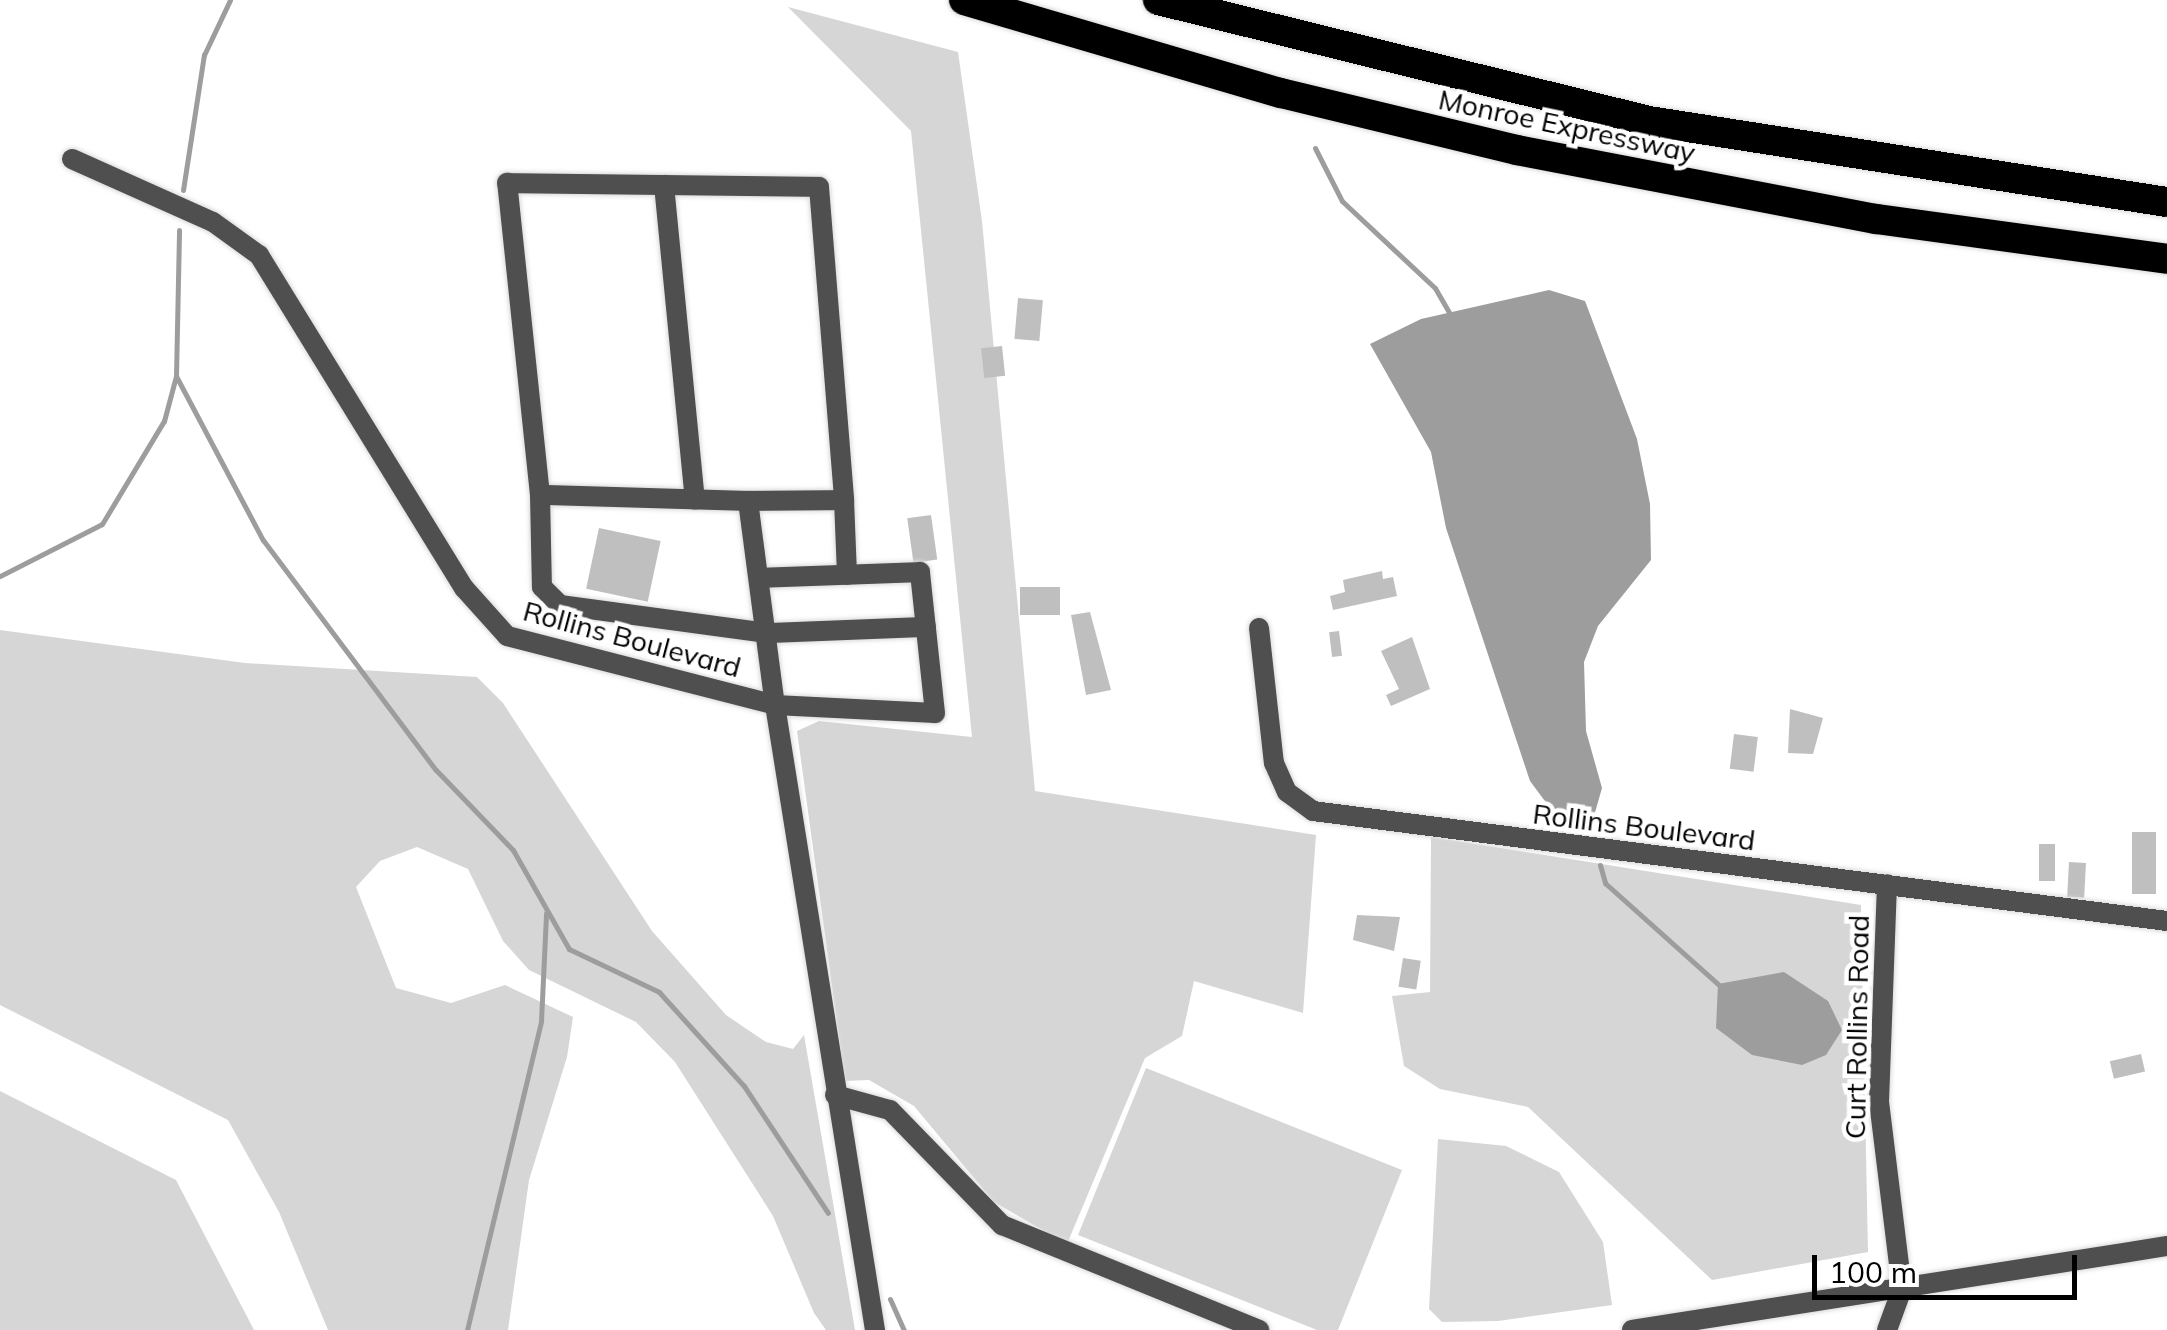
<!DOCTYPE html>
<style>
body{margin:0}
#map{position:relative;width:2167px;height:1330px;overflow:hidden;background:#fff;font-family:Mulish,sans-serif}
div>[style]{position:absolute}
.green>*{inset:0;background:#d6d6d6}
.water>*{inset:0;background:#9d9d9d}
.stream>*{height:5px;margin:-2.5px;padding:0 2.5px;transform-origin:2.5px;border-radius:2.5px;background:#9d9d9d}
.building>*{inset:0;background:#bfbfbf;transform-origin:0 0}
.roads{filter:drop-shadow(0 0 2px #dbdbdb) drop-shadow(0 0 2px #dbdbdb)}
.minor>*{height:20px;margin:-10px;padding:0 10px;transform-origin:10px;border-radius:10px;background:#4f4f4f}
.highway>*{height:30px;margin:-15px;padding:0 15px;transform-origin:15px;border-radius:15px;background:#000}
span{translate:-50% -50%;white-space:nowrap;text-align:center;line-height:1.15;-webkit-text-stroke:9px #fff;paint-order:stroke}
.street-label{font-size:28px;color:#000}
.scale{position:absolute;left:1812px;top:1255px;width:265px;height:45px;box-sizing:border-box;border:5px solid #000;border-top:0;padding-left:12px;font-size:30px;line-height:35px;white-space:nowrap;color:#000;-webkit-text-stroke:8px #fff;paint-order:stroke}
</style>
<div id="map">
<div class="green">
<div style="clip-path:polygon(788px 7px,958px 52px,982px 221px,1035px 791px,1316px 835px,1303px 1013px,1194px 981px,1182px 1036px,1145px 1058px,1067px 1244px,994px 1202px,914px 1106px,869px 1080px,845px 1081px,797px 731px,819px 721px,972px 737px,911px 131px)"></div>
<div style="clip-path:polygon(0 630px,245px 663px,477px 677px,503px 703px,652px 931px,726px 1015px,766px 1042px,793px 1049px,804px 1035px,855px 1330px,826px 1330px,814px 1313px,773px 1216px,675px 1062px,636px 1022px,529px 970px,503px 941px,468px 869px,417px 847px,380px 861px,356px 887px,396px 988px,451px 1003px,505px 985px,573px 1017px,567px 1057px,529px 1180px,508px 1330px,328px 1330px,279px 1212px,228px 1120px,0 1005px)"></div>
<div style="clip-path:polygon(1431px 837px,1861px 905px,1868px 1252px,1712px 1280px,1528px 1107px,1440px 1089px,1404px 1066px,1392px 996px,1430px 992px)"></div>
<div style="clip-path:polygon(1146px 1068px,1402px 1170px,1338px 1330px,1317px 1330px,1078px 1235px)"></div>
<div style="clip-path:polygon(0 1091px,176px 1180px,254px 1330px,0 1330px)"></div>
<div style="clip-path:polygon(1438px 1139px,1506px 1146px,1559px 1172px,1603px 1242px,1612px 1305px,1498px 1321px,1442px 1322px,1429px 1309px)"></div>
</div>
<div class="water">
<div style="clip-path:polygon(1549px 290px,1585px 301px,1637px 439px,1650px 504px,1651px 560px,1598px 626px,1584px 662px,1586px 731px,1602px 788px,1590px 830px,1556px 816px,1530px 781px,1446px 528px,1431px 452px,1370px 344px,1421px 319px)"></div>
<div style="clip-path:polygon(1784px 972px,1828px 1001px,1842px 1030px,1826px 1055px,1802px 1065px,1752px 1055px,1716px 1028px,1718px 984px)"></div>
</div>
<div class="stream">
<div style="left:1315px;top:148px;width:59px;rotate:63deg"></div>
<div style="left:1342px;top:201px;width:127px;rotate:43.1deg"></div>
<div style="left:1435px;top:288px;width:30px;rotate:60deg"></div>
<div style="left:183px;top:190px;width:137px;rotate:-81.2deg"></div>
<div style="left:204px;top:55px;width:61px;rotate:-64.7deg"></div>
<div style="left:176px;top:376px;width:186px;rotate:62.1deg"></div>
<div style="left:263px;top:540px;width:288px;rotate:53.1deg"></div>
<div style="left:436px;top:770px;width:111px;rotate:46.1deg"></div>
<div style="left:513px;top:850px;width:114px;rotate:60.5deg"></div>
<div style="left:569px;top:949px;width:100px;rotate:25.5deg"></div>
<div style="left:659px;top:992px;width:127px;rotate:47.9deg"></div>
<div style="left:744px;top:1086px;width:152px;rotate:56.5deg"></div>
<div style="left:0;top:576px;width:114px;rotate:-27deg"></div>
<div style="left:102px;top:524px;width:120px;rotate:-59deg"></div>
<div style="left:164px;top:421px;width:47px;rotate:-75.1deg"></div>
<div style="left:176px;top:376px;width:146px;rotate:-88.8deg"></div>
<div style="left:1600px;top:865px;width:19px;rotate:74deg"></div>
<div style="left:1605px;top:883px;width:152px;rotate:41.8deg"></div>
<div style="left:890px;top:1299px;width:34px;rotate:66deg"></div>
<div style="left:467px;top:1330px;width:318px;rotate:-76.5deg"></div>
<div style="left:541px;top:1021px;width:108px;rotate:-87.3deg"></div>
</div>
<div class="building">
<div style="left:1018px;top:298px;width:25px;height:41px;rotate:5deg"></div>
<div style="left:1002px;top:346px;width:30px;height:21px;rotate:84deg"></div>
<div style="left:931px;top:515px;width:45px;height:24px;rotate:82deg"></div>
<div style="left:599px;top:528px;width:63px;height:62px;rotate:12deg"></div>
<div style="clip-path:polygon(1382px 571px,1383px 579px,1393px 577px,1397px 596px,1333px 610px,1330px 596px,1345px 592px,1343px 580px)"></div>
<div style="left:1020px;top:587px;width:40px;height:28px"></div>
<div style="clip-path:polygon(1090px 612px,1111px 690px,1086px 695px,1071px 615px)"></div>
<div style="left:1339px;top:631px;width:25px;height:10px;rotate:83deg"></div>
<div style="clip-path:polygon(1412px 637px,1430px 689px,1391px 706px,1386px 695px,1399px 689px,1381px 651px)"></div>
<div style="clip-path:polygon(1790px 709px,1823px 718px,1813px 754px,1788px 753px)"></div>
<div style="left:1734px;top:734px;width:24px;height:35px;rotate:7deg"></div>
<div style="left:2132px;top:832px;width:24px;height:62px"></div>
<div style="left:2039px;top:844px;width:16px;height:37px"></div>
<div style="left:2069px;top:862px;width:17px;height:35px;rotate:3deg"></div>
<div style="clip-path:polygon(1357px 915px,1400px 917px,1394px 951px,1353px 940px)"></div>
<div style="left:1403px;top:958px;width:18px;height:29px;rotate:9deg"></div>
<div style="left:2141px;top:1054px;width:18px;height:32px;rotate:77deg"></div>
</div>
<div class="roads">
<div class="minor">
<div style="left:72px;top:159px;width:154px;rotate:24.1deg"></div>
<div style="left:213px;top:222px;width:57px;rotate:35.7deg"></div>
<div style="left:259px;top:255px;width:391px;rotate:58.4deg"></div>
<div style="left:464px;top:588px;width:64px;rotate:48.1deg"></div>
<div style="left:507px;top:636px;width:277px;rotate:14.4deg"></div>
<div style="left:775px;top:705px;width:633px;rotate:80.91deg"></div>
<div style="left:664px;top:185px;width:316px;rotate:84.4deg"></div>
<div style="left:540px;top:495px;width:92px;rotate:88.8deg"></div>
<div style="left:542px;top:587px;width:25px;rotate:45deg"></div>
<div style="left:560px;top:605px;width:209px;rotate:7.7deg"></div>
<div style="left:767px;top:633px;width:159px;rotate:-2.2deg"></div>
<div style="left:844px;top:500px;width:75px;rotate:87.7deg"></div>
<div style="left:748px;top:501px;width:208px;rotate:-178.3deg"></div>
<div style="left:540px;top:495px;width:314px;rotate:-96deg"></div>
<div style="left:507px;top:183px;width:312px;rotate:0.7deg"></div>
<div style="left:819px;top:187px;width:314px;rotate:85.4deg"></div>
<div style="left:844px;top:500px;width:96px;rotate:179.4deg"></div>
<div style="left:748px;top:501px;width:206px;rotate:82.5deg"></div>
<div style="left:775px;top:705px;width:160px;rotate:2.9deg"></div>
<div style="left:935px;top:713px;width:142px;rotate:-96.1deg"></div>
<div style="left:920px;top:572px;width:161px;rotate:177.9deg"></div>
<div style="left:1259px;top:628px;width:136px;rotate:83.7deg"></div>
<div style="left:1274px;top:763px;width:32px;rotate:66deg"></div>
<div style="left:1287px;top:792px;width:32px;rotate:36deg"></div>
<div style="left:1313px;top:811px;width:861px;rotate:7.34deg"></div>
<div style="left:835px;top:1095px;width:57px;rotate:15.3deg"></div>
<div style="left:890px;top:1110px;width:161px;rotate:45.8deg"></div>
<div style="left:1002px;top:1225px;width:278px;rotate:22.2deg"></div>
<div style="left:1632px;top:1330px;width:542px;rotate:-8.92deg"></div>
<div style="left:1887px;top:1330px;width:44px;rotate:-69.9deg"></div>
<div style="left:1902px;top:1289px;width:188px;rotate:-97deg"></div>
<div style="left:1879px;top:1102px;width:218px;rotate:-87.9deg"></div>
</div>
<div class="highway">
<div style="left:964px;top:0;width:330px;rotate:16.4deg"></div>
<div style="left:1281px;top:93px;width:243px;rotate:13.6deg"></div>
<div style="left:1517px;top:150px;width:366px;rotate:10.9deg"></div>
<div style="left:1876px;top:219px;width:294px;rotate:7.8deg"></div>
<div style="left:1158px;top:0;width:506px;rotate:13.84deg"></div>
<div style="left:1649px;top:121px;width:524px;rotate:8.89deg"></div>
</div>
</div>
<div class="street-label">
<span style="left:1567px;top:126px;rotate:12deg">Monroe Expressway</span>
<span style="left:632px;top:639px;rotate:15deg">Rollins Boulevard</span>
<span style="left:1644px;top:827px;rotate:7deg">Rollins Boulevard</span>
<span style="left:1857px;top:1027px;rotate:-89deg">Curt Rollins Road</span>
</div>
<div class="scale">100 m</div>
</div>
